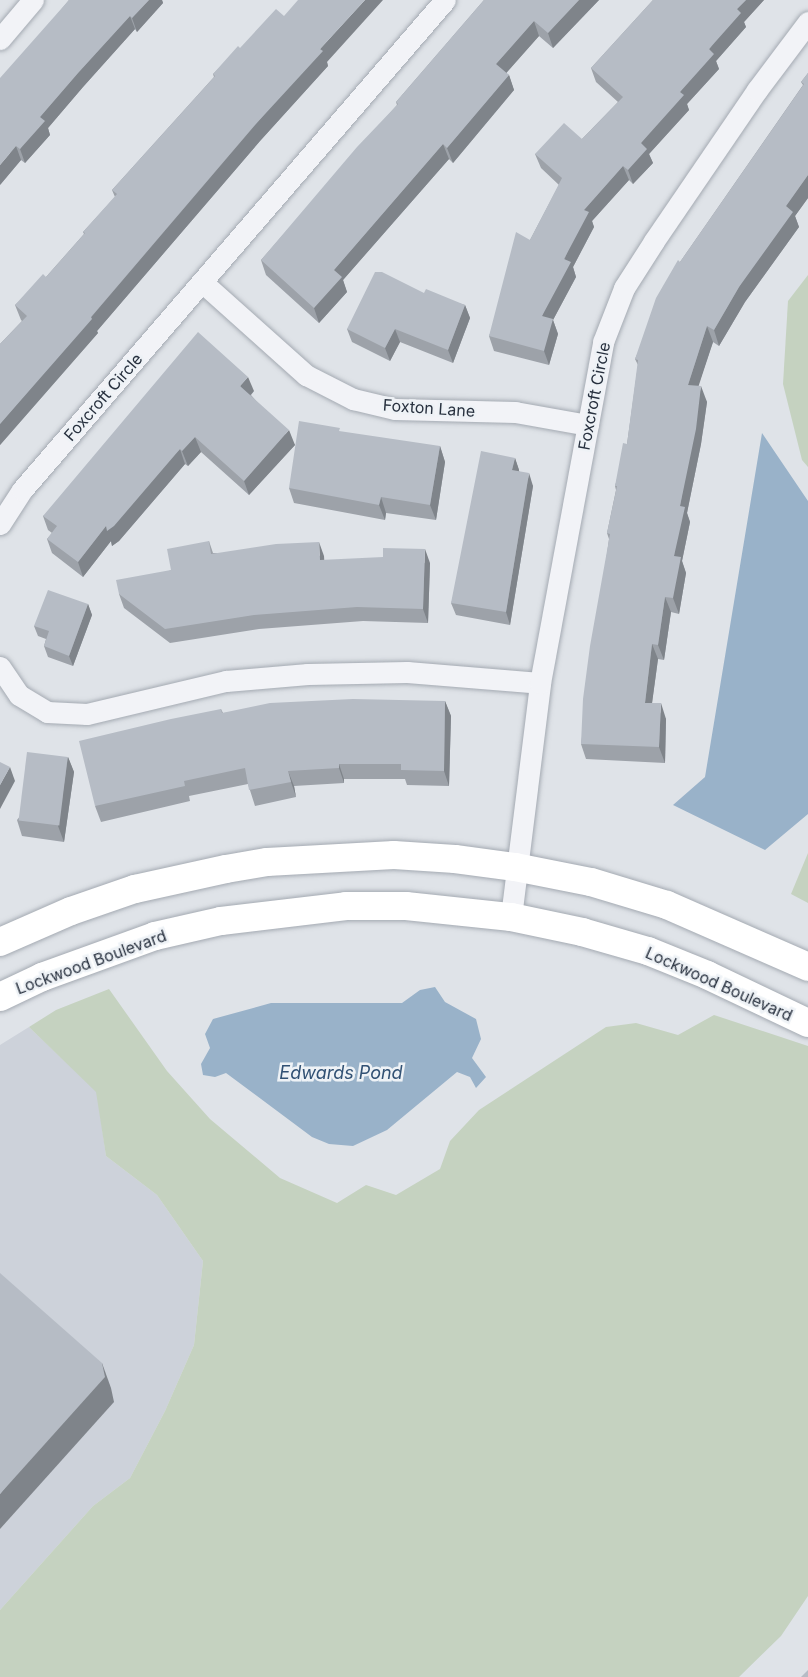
<!DOCTYPE html>
<style>
body{margin:0}
#map{position:relative;width:808px;height:1677px;overflow:hidden;background:#dfe3e8;font-family:Inter,sans-serif}
div>[style]{position:absolute}
.built>*{inset:0;background:#cdd2da}
.green>*{inset:0;background:#c5d2c0}
.water>*{inset:0;background:#99b2c9}
.roads{filter:drop-shadow(0 0 2px #a4aab2) drop-shadow(0 0 2px #a4aab2)}
.minor>*{height:21px;margin:-10.5px;padding:0 10.5px;transform-origin:10.5px;border-radius:10.5px;background:#f2f3f7}
.secondary>*{height:28px;margin:-14px;padding:0 14px;transform-origin:14px;border-radius:14px;background:#fff}
.wall>*{inset:0;background:#9da2a9}
.shaded-wall>*{inset:0;background:#7f848a}
.building>*{inset:0;background:#b6bcc5;transform-origin:0 0}
span{translate:-50% -50%;white-space:nowrap;text-align:center;line-height:1.15;-webkit-text-stroke:5px #eef2f6;paint-order:stroke}
.street-label{font-size:16px;color:#28313f}
.water-label{font-size:18px;color:#315174;font-style:italic}
</style>
<div id="map">
<div class="built">
<div style="clip-path:polygon(29px 1027px,97px 1092px,106px 1156px,157px 1195px,203px 1261px,194px 1345px,165px 1411px,130px 1478px,93px 1506px,0 1610px,0 1045px)"></div>
</div>
<div class="green">
<div style="clip-path:polygon(808px 275px,808px 467px,802px 460px,783px 384px,788px 301px)"></div>
<div style="clip-path:polygon(808px 853px,808px 903px,791px 894px)"></div>
<div style="clip-path:polygon(109px 989px,167px 1071px,210px 1119px,280px 1178px,337px 1203px,366px 1185px,396px 1195px,440px 1169px,450px 1141px,479px 1110px,606px 1027px,636px 1023px,678px 1035px,714px 1015px,808px 1046px,808px 1596px,781px 1636px,739px 1677px,0 1677px,0 1610px,93px 1506px,130px 1478px,165px 1411px,194px 1345px,203px 1261px,157px 1195px,106px 1156px,96px 1092px,29px 1027px,56px 1010px)"></div>
</div>
<div class="water">
<div style="clip-path:polygon(762px 433px,808px 501px,808px 814px,765px 850px,673px 805px,705px 777px)"></div>
<div style="clip-path:polygon(435px 987px,445px 1002px,476px 1019px,481px 1039px,472px 1058px,486px 1077px,476px 1088px,470px 1077px,457px 1072px,387px 1130px,353px 1146px,329px 1144px,312px 1137px,226px 1073px,215px 1077px,203px 1075px,201px 1064px,210px 1048px,205px 1034px,213px 1019px,271px 1003px,402px 1003px,420px 990px)"></div>
</div>
<div class="roads">
<div class="minor">
<div style="left:0;top:39px;width:51px;rotate:-49.8deg"></div>
<div style="left:202px;top:282px;width:140px;rotate:41.8deg"></div>
<div style="left:306px;top:375px;width:53px;rotate:27.1deg"></div>
<div style="left:353px;top:399px;width:43px;rotate:13.4deg"></div>
<div style="left:395px;top:409px;width:120px;rotate:1.4deg"></div>
<div style="left:515px;top:412px;width:74px;rotate:10.1deg"></div>
<div style="left:0;top:524px;width:40px;rotate:-57.1deg"></div>
<div style="left:22px;top:490px;width:647px;rotate:-49.2deg"></div>
<div style="left:0;top:667px;width:34px;rotate:56deg"></div>
<div style="left:19px;top:695px;width:33px;rotate:31deg"></div>
<div style="left:47px;top:712px;width:40px;rotate:2.9deg"></div>
<div style="left:87px;top:714px;width:143px;rotate:-13.4deg"></div>
<div style="left:226px;top:681px;width:82px;rotate:-4.9deg"></div>
<div style="left:308px;top:674px;width:99px;rotate:-1.2deg"></div>
<div style="left:407px;top:672px;width:133px;rotate:4.7deg"></div>
<div style="left:511px;top:917px;width:236px;rotate:-82.9deg"></div>
<div style="left:540px;top:683px;width:347px;rotate:-79.5deg"></div>
<div style="left:603px;top:342px;width:58px;rotate:-68.7deg"></div>
<div style="left:624px;top:288px;width:56px;rotate:-57.4deg"></div>
<div style="left:654px;top:241px;width:183px;rotate:-55.7deg"></div>
<div style="left:757px;top:90px;width:85px;rotate:-53.1deg"></div>
</div>
<div class="secondary">
<div style="left:0;top:942px;width:77px;rotate:-23.6deg"></div>
<div style="left:71px;top:911px;width:68px;rotate:-19deg"></div>
<div style="left:135px;top:889px;width:93px;rotate:-12.4deg"></div>
<div style="left:226px;top:869px;width:42px;rotate:-9.7deg"></div>
<div style="left:267px;top:862px;width:127px;rotate:-3.2deg"></div>
<div style="left:394px;top:855px;width:61px;rotate:3.8deg"></div>
<div style="left:455px;top:859px;width:61px;rotate:7.6deg"></div>
<div style="left:515px;top:867px;width:77px;rotate:11.2deg"></div>
<div style="left:591px;top:882px;width:79px;rotate:16.8deg"></div>
<div style="left:667px;top:905px;width:154px;rotate:23.7deg"></div>
<div style="left:0;top:997px;width:47px;rotate:-25.5deg"></div>
<div style="left:42px;top:977px;width:120px;rotate:-19.9deg"></div>
<div style="left:155px;top:936px;width:68px;rotate:-12.8deg"></div>
<div style="left:221px;top:921px;width:126px;rotate:-6.8deg"></div>
<div style="left:346px;top:906px;width:60px"></div>
<div style="left:406px;top:906px;width:106px;rotate:6deg"></div>
<div style="left:511px;top:917px;width:73px;rotate:11.9deg"></div>
<div style="left:582px;top:932px;width:69px;rotate:16.1deg"></div>
<div style="left:648px;top:951px;width:64px;rotate:22.1deg"></div>
<div style="left:707px;top:975px;width:112px;rotate:25.4deg"></div>
</div>
</div>
<div class="wall">
<div style="clip-path:polygon(69px 0,162px 0,163px 3px,137px 32px,135px 29px,83px 87px,48px 128px,50px 135px,25px 163px,21px 160px,0 185px,51px 22px)"></div>
<div style="clip-path:polygon(484px 0,599px 0,553px 48px,539px 36px,506px 73px,509px 75px,514px 90px,453px 163px,449px 159px,343px 280px,347px 292px,319px 323px,266px 275px,261px 260px,397px 105px,396px 102px)"></div>
<div style="clip-path:polygon(653px 0,764px 0,744px 22px,746px 27px,716px 61px,719px 69px,687px 104px,689px 110px,649px 154px,653px 163px,633px 184px,629px 180px,592px 221px,594px 227px,573px 267px,576px 277px,553px 320px,558px 334px,549px 365px,494px 351px,489px 336px,530px 240px,559px 185px,541px 168px,535px 154px,582px 139px,618px 102px,596px 82px,591px 68px)"></div>
<div style="clip-path:polygon(240px 48px,327px 62px,328px 66px,260px 141px,97px 331px,98px 333px,0 445px,0 344px,22px 321px,21px 320px,15px 305px,46px 277px,84px 234px,83px 232px,115px 197px,112px 190px,214px 77px,213px 74px)"></div>
<div style="clip-path:polygon(808px 73px,808px 198px,795px 216px,799px 227px,745px 302px,719px 346px,713px 342px,698px 386px,707px 402px,701px 444px,687px 513px,690px 522px,682px 561px,686px 573px,679px 614px,671px 612px,664px 660px,658px 659px,652px 703px,666px 719px,665px 763px,586px 759px,581px 744px,609px 539px,607px 533px,616px 490px,615px 486px,627px 444px,638px 365px,635px 359px,680px 262px,803px 85px,801px 82px)"></div>
<div style="clip-path:polygon(424px 293px,465px 305px,470px 318px,453px 363px,400px 342px,390px 361px,352px 342px,347px 329px)"></div>
<div style="clip-path:polygon(254px 391px,251px 395px,295px 445px,249px 495px,201px 452px,188px 466px,185px 464px,119px 541px,112px 546px,111px 541px,83px 577px,52px 553px,47px 539px,52px 533px,48px 530px,43px 516px)"></div>
<div style="clip-path:polygon(440px 446px,445px 462px,436px 520px,386px 513px,385px 520px,294px 503px,289px 488px)"></div>
<div style="clip-path:polygon(515px 458px,519px 470px,519px 471px,533px 486px,510px 625px,456px 615px,451px 603px)"></div>
<div style="clip-path:polygon(209px 541px,213px 553px,324px 556px,324px 560px,430px 563px,428px 623px,363px 621px,259px 629px,170px 643px,124px 608px,119px 594px,171px 570px)"></div>
<div style="clip-path:polygon(88px 604px,92px 615px,73px 666px,48px 657px,44px 646px,46px 639px,38px 636px,34px 626px)"></div>
<div style="clip-path:polygon(445px 701px,451px 716px,449px 786px,407px 785px,405px 779px,344px 779px,344px 783px,294px 786px,296px 797px,255px 806px,248px 784px,189px 796px,190px 801px,101px 822px,95px 806px,221px 709px,223px 713px)"></div>
<div style="clip-path:polygon(68px 757px,74px 772px,64px 842px,22px 836px,17px 820px)"></div>
</div>
<div class="shaded-wall">
<div style="clip-path:polygon(149px 0,162px 0,163px 3px,137px 32px,132px 18px)"></div>
<div style="clip-path:polygon(365px 0,383px 0,327px 62px,328px 66px,260px 141px,97px 331px,98px 333px,0 445px,0 424px,320px 49px)"></div>
<div style="clip-path:polygon(579px 0,599px 0,553px 48px,548px 33px)"></div>
<div style="clip-path:polygon(746px 0,764px 0,744px 22px,746px 27px,716px 61px,719px 69px,687px 104px,689px 110px,649px 154px,653px 163px,633px 184px,628px 170px,641px 143px,680px 92px,737px 9px)"></div>
<div style="clip-path:polygon(130px 16px,135px 29px,83px 87px,48px 128px,50px 135px,25px 163px,20px 149px,40px 117px,78px 73px)"></div>
<div style="clip-path:polygon(534px 21px,539px 36px,501px 79px,496px 64px)"></div>
<div style="clip-path:polygon(509px 75px,514px 90px,453px 163px,447px 148px)"></div>
<div style="clip-path:polygon(443px 144px,449px 159px,343px 280px,347px 292px,319px 323px,314px 308px,334px 270px)"></div>
<div style="clip-path:polygon(16px 146px,21px 160px,0 185px,0 165px)"></div>
<div style="clip-path:polygon(623px 166px,629px 180px,592px 221px,594px 227px,573px 267px,576px 277px,553px 320px,558px 334px,549px 365px,544px 351px,542px 316px,584px 210px)"></div>
<div style="clip-path:polygon(808px 175px,808px 198px,795px 216px,799px 227px,745px 302px,719px 346px,714px 330px,786px 206px)"></div>
<div style="clip-path:polygon(465px 305px,470px 318px,453px 363px,448px 350px)"></div>
<div style="clip-path:polygon(707px 326px,713px 342px,694px 400px,688px 385px)"></div>
<div style="clip-path:polygon(395px 329px,400px 342px,390px 361px,385px 348px)"></div>
<div style="clip-path:polygon(248px 377px,254px 391px,246px 400px,240px 386px)"></div>
<div style="clip-path:polygon(701px 386px,707px 402px,701px 444px,687px 513px,690px 522px,682px 561px,686px 573px,679px 614px,673px 598px,674px 556px,680px 506px)"></div>
<div style="clip-path:polygon(289px 430px,295px 445px,249px 495px,244px 481px)"></div>
<div style="clip-path:polygon(195px 437px,201px 452px,188px 466px,182px 451px)"></div>
<div style="clip-path:polygon(440px 446px,445px 462px,436px 520px,430px 505px)"></div>
<div style="clip-path:polygon(180px 449px,185px 464px,119px 541px,112px 546px,111px 541px,83px 577px,78px 562px,106px 526px)"></div>
<div style="clip-path:polygon(515px 458px,519px 470px,516px 482px,512px 470px)"></div>
<div style="clip-path:polygon(529px 473px,533px 486px,510px 625px,506px 612px)"></div>
<div style="clip-path:polygon(381px 497px,386px 513px,385px 520px,379px 505px)"></div>
<div style="clip-path:polygon(319px 542px,324px 556px,325px 574px,320px 560px)"></div>
<div style="clip-path:polygon(425px 549px,430px 563px,428px 623px,423px 609px)"></div>
<div style="clip-path:polygon(665px 597px,671px 612px,664px 660px,658px 645px)"></div>
<div style="clip-path:polygon(88px 604px,92px 615px,73px 666px,69px 656px)"></div>
<div style="clip-path:polygon(652px 644px,658px 659px,650px 718px,645px 703px)"></div>
<div style="clip-path:polygon(445px 701px,451px 716px,449px 786px,444px 771px)"></div>
<div style="clip-path:polygon(661px 703px,666px 719px,665px 763px,659px 747px)"></div>
<div style="clip-path:polygon(68px 757px,74px 772px,64px 842px,58px 826px)"></div>
<div style="clip-path:polygon(339px 764px,344px 779px,344px 783px,339px 768px)"></div>
<div style="clip-path:polygon(10px 767px,15px 781px,0 809px,0 785px)"></div>
<div style="clip-path:polygon(288px 771px,294px 786px,296px 797px,291px 782px)"></div>
<div style="clip-path:polygon(102px 1363px,111px 1388px,114px 1402px,0 1529px,0 1494px)"></div>
</div>
<div class="building">
<div style="clip-path:polygon(69px 0,149px 0,132px 18px,130px 16px,78px 73px,40px 117px,45px 121px,20px 149px,16px 146px,0 165px,0 78px)"></div>
<div style="clip-path:polygon(298px 0,365px 0,320px 49px,323px 51px,254px 126px,91px 317px,92px 319px,0 424px,0 344px,27px 316px,15px 305px,43px 274px,46px 277px,85px 233px,83px 232px,117px 194px,112px 190px,215px 76px,213px 74px,238px 46px,240px 48px,276px 9px,284px 16px)"></div>
<div style="clip-path:polygon(484px 0,579px 0,548px 33px,534px 21px,496px 64px,509px 75px,447px 148px,443px 144px,334px 270px,342px 277px,314px 308px,261px 260px,357px 147px,398px 104px,396px 102px)"></div>
<div style="clip-path:polygon(653px 0,746px 0,737px 9px,741px 13px,709px 49px,714px 54px,680px 92px,684px 95px,641px 143px,647px 149px,628px 170px,623px 166px,584px 210px,589px 212px,564px 259px,571px 262px,542px 316px,553px 319px,544px 351px,489px 336px,516px 232px,530px 240px,562px 178px,535px 154px,564px 123px,582px 139px,623px 97px,591px 68px)"></div>
<div style="clip-path:polygon(808px 73px,808px 175px,786px 206px,793px 212px,739px 287px,714px 330px,707px 326px,688px 385px,701px 386px,696px 429px,680px 506px,685px 507px,674px 556px,681px 557px,673px 598px,665px 597px,658px 645px,652px 644px,645px 703px,661px 703px,659px 747px,581px 744px,583px 699px,590px 646px,610px 534px,607px 533px,617px 486px,615px 486px,623px 443px,627px 444px,638px 360px,635px 359px,656px 298px,678px 260px,680px 262px,804px 84px,801px 82px)"></div>
<div style="clip-path:polygon(375px 272px,382px 272px,424px 293px,426px 289px,465px 305px,448px 350px,395px 329px,385px 348px,347px 329px)"></div>
<div style="clip-path:polygon(198px 332px,248px 377px,240px 386px,289px 430px,244px 481px,195px 437px,182px 451px,180px 449px,114px 526px,107px 531px,106px 526px,78px 562px,47px 539px,57px 526px,43px 516px)"></div>
<div style="clip-path:polygon(299px 421px,340px 428px,339px 431px,440px 446px,430px 505px,381px 497px,379px 505px,289px 488px)"></div>
<div style="clip-path:polygon(481px 451px,515px 458px,512px 470px,529px 473px,506px 612px,451px 603px)"></div>
<div style="clip-path:polygon(209px 541px,211px 554px,276px 544px,319px 542px,320px 560px,383px 557px,383px 548px,425px 549px,423px 609px,357px 607px,254px 615px,165px 629px,119px 594px,116px 580px,171px 570px,167px 549px)"></div>
<div style="clip-path:polygon(48px 590px,88px 604px,69px 656px,44px 646px,49px 631px,34px 626px)"></div>
<div style="clip-path:polygon(353px 699px,445px 701px,444px 771px,401px 770px,401px 764px,339px 764px,339px 768px,288px 771px,291px 782px,249px 790px,245px 768px,184px 781px,185px 786px,95px 806px,79px 741px,171px 719px,221px 709px,222px 713px,270px 703px)"></div>
<div style="left:27px;top:752px;width:41px;height:69px;rotate:7deg"></div>
<div style="clip-path:polygon(0 762px,10px 767px,0 785px)"></div>
<div style="clip-path:polygon(0 1273px,102px 1363px,105px 1377px,0 1494px)"></div>
<div style="clip-path:polygon(808px 1670px,808px 1677px,801px 1677px)"></div>
</div>
<div class="street-label">
<span style="left:594px;top:396px;rotate:-79deg">Foxcroft Circle</span>
<span style="left:103px;top:397px;rotate:-49deg">Foxcroft Circle</span>
<span style="left:429px;top:408px;rotate:4deg">Foxton Lane</span>
<span style="left:91px;top:962px;rotate:-20deg">Lockwood Boulevard</span>
<span style="left:719px;top:984px;rotate:24deg">Lockwood Boulevard</span>
</div>
<div class="water-label">
<span style="left:341px;top:1073px">Edwards Pond</span>
</div>
</div>
